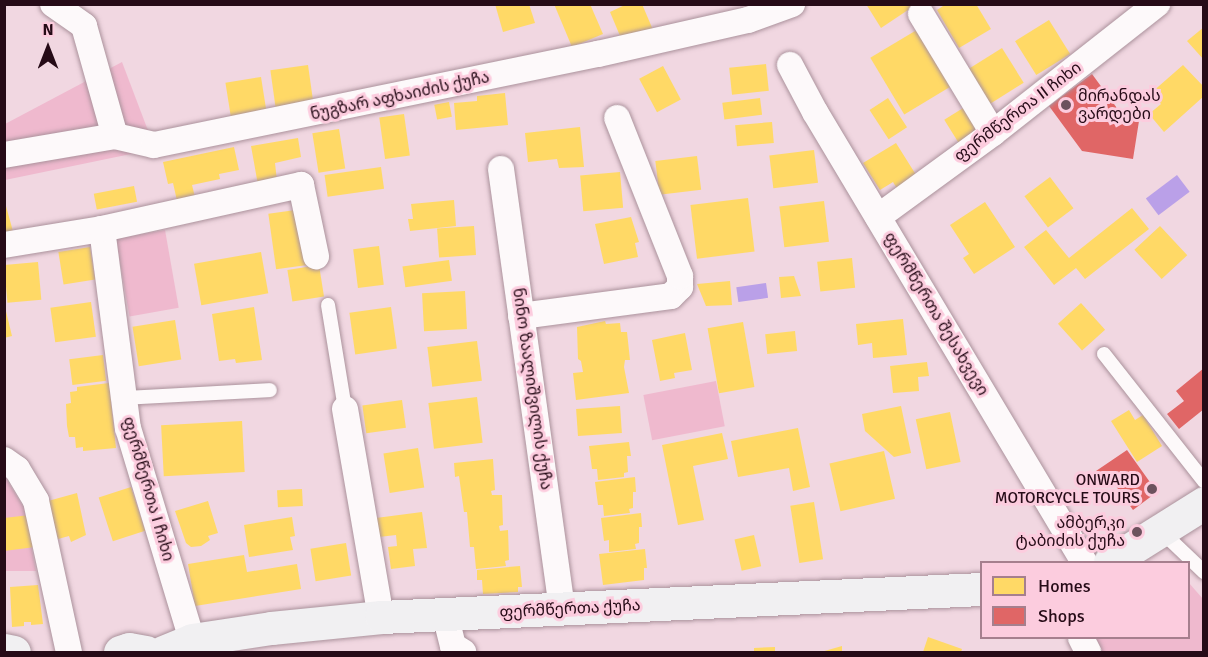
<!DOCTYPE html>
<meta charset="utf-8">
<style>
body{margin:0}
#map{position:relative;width:1208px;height:657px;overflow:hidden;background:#f1d7e1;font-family:Signika,"Noto Sans Georgian",sans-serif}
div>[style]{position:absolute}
.green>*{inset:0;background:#efb9ce;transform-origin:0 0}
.water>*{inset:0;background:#baa0e8;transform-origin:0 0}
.homes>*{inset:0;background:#ffd966;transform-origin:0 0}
.shops>*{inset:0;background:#e06666}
.roads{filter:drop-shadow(0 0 2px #ab929c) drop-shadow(0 0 2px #ab929c)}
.lane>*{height:14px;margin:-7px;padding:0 7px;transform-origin:7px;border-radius:7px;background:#fdf9fa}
.street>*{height:26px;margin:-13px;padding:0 13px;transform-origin:13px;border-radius:13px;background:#fdf9fa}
.secondary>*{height:33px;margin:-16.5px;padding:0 16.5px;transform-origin:16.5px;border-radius:16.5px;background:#f1f0f2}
.dots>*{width:16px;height:16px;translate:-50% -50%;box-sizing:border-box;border:3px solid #fcccde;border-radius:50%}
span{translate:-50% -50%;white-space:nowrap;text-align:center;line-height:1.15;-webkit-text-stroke:6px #fcccde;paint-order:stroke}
.street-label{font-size:16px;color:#260b17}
.poi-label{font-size:16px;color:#260b17}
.left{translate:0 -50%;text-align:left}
.right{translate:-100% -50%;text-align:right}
.frame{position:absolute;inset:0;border:6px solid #260b17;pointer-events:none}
.legend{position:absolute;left:980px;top:561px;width:210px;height:78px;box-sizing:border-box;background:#fcccde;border:2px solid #a67f8e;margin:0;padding:8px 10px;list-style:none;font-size:18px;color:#260b17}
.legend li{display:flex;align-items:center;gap:12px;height:30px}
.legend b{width:30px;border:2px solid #a67f8e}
.north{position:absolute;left:18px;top:18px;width:60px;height:60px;-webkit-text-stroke:4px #fcccde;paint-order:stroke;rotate:0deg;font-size:16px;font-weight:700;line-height:24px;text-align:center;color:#260b17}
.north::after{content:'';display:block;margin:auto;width:21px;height:27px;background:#260b17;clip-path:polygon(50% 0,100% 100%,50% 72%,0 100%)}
</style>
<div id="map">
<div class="green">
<div style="clip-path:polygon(122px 62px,155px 149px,5px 180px,5px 124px)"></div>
<div style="left:165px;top:230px;width:79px;height:50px;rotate:80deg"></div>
<div style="left:716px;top:381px;width:46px;height:74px;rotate:79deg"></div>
<div style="clip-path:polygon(4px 475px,24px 508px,36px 571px,5px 571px)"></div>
<div style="clip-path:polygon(1189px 583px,1203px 599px,1203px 652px,1100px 652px,1093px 638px,1188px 638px)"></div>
</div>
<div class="water">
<div style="left:1177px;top:175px;width:21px;height:39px;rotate:53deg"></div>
<div style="left:766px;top:283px;width:15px;height:30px;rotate:82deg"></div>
</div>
<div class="homes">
<div style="clip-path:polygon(495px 4px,529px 4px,535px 23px,503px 32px)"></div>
<div style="clip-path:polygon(554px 4px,590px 4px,603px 34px,572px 47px)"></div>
<div style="clip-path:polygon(627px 4px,642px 4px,653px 30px,623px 43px,610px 12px)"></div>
<div style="clip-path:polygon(866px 4px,917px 4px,881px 28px)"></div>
<div style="clip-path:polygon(946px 4px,976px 4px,991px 29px,959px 48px,937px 10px)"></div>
<div style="left:1049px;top:20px;width:40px;height:40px;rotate:58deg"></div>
<div style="clip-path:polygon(1204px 27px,1204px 60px,1187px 41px)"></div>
<div style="left:920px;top:28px;width:66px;height:58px;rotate:59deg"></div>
<div style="left:1002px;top:48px;width:41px;height:40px;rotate:58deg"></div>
<div style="left:766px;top:64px;width:27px;height:37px;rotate:84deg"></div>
<div style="left:308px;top:65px;width:41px;height:38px;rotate:82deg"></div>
<div style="clip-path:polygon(1183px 65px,1204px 87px,1204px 96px,1164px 132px,1149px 114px,1161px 104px,1151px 93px)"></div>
<div style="left:663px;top:66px;width:38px;height:27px;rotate:62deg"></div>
<div style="left:261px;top:77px;width:46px;height:36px;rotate:81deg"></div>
<div style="clip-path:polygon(505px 93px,508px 125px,456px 130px,454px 103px,477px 101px,477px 96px)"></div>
<div style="left:760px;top:98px;width:17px;height:38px;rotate:83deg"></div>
<div style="left:888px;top:98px;width:35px;height:22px;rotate:57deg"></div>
<div style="left:449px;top:102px;width:15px;height:15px;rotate:79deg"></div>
<div style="left:968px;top:105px;width:32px;height:28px;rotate:58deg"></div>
<div style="left:404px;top:114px;width:42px;height:25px;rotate:82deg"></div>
<div style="left:772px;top:122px;width:21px;height:37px;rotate:85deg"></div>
<div style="clip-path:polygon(580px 127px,584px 167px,559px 168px,557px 159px,528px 162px,525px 133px)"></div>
<div style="left:339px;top:129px;width:40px;height:27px;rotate:81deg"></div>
<div style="clip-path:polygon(298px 138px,301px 157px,275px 163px,277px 181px,258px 185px,251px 146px)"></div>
<div style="clip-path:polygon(896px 143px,918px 178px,898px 190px,893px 182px,880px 190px,863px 163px)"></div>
<div style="clip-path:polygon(234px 147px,239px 170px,219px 174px,220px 179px,192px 185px,196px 201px,178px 205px,173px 183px,168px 184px,163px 162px)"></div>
<div style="left:814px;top:150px;width:33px;height:45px;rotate:83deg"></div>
<div style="left:697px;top:156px;width:34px;height:42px;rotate:83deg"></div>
<div style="left:381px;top:167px;width:22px;height:57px;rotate:82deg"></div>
<div style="left:620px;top:172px;width:36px;height:40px;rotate:85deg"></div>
<div style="left:1050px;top:177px;width:39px;height:32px;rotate:53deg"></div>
<div style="left:134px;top:186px;width:16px;height:41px;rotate:79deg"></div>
<div style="left:748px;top:198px;width:54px;height:58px;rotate:83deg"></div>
<div style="clip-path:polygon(4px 199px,14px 235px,4px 238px)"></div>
<div style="clip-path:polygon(454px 200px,456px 226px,410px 231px,408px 219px,413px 219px,411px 204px)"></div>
<div style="left:824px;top:201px;width:41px;height:45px;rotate:83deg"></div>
<div style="clip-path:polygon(985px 202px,1015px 247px,974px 274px,963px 258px,969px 254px,950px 225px)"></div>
<div style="clip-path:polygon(1132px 208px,1149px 229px,1085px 279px,1076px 268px,1054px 285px,1024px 247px,1046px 230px,1069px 258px)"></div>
<div style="left:303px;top:209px;width:56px;height:35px;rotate:82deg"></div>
<div style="clip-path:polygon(631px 217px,639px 242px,635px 243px,638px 257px,604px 264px,595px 224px)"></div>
<div style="left:474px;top:226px;width:29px;height:37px;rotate:86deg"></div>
<div style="left:1160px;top:226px;width:40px;height:35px;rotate:47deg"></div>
<div style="left:379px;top:246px;width:39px;height:26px;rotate:83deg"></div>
<div style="left:90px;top:247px;width:33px;height:32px;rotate:81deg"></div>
<div style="left:261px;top:252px;width:42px;height:68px;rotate:80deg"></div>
<div style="left:852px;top:258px;width:30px;height:35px;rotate:84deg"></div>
<div style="left:449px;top:260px;width:21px;height:47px;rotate:82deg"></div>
<div style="left:38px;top:262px;width:38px;height:34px;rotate:85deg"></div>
<div style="left:319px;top:265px;width:32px;height:32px;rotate:81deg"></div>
<div style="clip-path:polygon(794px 276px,801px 296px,781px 298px,779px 277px)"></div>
<div style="clip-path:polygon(730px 281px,732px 305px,706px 306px,697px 284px)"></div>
<div style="left:465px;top:291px;width:38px;height:43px;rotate:87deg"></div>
<div style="left:91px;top:302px;width:35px;height:41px;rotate:82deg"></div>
<div style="clip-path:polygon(4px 303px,12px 336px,4px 338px)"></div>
<div style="left:1081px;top:303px;width:36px;height:31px;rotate:48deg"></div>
<div style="clip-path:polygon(254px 307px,262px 360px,236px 363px,235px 359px,219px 361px,212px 314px)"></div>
<div style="left:391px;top:307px;width:42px;height:42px;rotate:82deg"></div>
<div style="clip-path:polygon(903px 319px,907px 355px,873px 358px,872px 343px,858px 345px,856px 324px)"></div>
<div style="left:175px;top:320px;width:40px;height:43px;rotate:81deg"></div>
<div style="clip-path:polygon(605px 321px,606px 324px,620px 323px,621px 332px,627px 332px,630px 360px,625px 360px,624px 367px,629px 393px,576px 400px,573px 373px,583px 372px,581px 361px,578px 359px,577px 327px)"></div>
<div style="left:743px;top:322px;width:66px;height:36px;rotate:80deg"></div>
<div style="left:795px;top:331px;width:20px;height:30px;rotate:84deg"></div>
<div style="clip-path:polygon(685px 333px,692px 370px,674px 373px,675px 378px,660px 381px,652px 340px)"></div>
<div style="left:477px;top:341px;width:40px;height:50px;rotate:83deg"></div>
<div style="left:103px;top:355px;width:26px;height:34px;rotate:83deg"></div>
<div style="clip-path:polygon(927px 362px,929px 376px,918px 377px,919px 391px,893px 393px,890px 366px)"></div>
<div style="clip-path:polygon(109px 383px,116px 448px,83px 451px,83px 447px,76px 448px,75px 437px,69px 437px,67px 426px,66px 404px,71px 403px,70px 392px,77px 391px,77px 387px)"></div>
<div style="left:477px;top:397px;width:46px;height:49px;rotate:83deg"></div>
<div style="left:402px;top:400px;width:28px;height:40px;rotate:82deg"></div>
<div style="left:620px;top:406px;width:27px;height:44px;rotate:86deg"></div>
<div style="clip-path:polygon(901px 406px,911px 453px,894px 457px,865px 431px,862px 414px)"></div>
<div style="clip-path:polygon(1129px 410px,1135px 420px,1143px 415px,1162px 446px,1137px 462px,1111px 421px)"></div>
<div style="left:950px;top:412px;width:51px;height:35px;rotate:78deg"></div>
<div style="left:242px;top:421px;width:51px;height:81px;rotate:87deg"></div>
<div style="clip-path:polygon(798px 428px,810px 487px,793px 491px,789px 468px,738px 477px,731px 441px)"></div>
<div style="clip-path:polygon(722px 433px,728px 459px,693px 466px,704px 520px,678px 525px,662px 445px)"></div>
<div style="clip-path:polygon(629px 442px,631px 456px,627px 456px,628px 472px,624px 473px,624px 477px,598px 480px,597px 469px,592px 469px,589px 446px)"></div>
<div style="left:418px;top:448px;width:40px;height:35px;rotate:81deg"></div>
<div style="left:884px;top:451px;width:49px;height:56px;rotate:77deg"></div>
<div style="clip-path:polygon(493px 459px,495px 490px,491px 491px,492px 495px,502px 495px,503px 525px,499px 526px,500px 531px,508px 530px,509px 560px,505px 561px,506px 566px,476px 569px,474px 547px,470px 547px,467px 512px,464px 512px,459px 476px,455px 477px,454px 463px)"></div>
<div style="clip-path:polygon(635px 477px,636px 492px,633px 492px,633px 508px,629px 509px,630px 513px,604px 516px,603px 505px,598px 505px,595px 482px)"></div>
<div style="left:131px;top:487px;width:46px;height:34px;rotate:72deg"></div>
<div style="left:302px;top:489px;width:17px;height:25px;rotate:87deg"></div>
<div style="clip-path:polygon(77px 493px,86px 535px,71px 542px,69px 536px,58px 539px,48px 501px)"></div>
<div style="clip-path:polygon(208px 501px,218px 533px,208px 536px,210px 540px,201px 546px,191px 547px,186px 543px,175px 511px)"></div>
<div style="left:814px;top:502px;width:58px;height:24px;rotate:81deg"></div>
<div style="clip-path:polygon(422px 512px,427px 548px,413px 549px,415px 566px,391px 569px,388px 547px,397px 546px,396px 535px,379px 537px,376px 518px)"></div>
<div style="clip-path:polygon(641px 513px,642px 527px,639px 527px,639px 543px,635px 544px,636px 549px,609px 552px,609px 540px,604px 541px,601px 518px)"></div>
<div style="clip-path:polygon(30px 515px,35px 547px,4px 551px,4px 518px)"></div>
<div style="clip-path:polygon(292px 517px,295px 536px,290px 537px,293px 550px,249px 557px,244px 525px)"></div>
<div style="left:754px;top:535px;width:32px;height:20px;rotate:77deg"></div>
<div style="left:346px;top:543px;width:33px;height:36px;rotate:81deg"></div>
<div style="clip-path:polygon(645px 549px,647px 568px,644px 568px,644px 580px,603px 585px,599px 554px)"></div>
<div style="clip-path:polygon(244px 555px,247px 572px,297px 564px,301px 589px,195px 606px,188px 564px)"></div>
<div style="clip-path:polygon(520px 566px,522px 587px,518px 587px,518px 592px,483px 594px,482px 580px,477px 580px,477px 570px)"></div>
<div style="clip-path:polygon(38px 585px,43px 624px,31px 625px,31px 622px,24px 622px,24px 626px,12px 627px,10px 587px)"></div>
<div style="clip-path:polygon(928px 637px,962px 649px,961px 652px,923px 652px)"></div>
<div style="clip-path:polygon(842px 646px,842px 652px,821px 652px)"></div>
<div style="clip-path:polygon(775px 647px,775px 652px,754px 652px,754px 648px)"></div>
</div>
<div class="shops">
<div style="clip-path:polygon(1092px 74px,1125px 119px,1139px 121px,1133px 159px,1082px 151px,1049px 106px)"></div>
<div style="clip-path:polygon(1204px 368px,1204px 409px,1179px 429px,1167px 414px,1184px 401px,1176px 391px)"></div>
<div style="clip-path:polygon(1127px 450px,1157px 492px,1133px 510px,1113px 482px,1107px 486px,1096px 471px)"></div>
</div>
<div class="roads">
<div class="lane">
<div style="left:328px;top:305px;width:105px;rotate:80.7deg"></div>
<div style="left:1104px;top:354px;width:162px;rotate:51.8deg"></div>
<div style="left:124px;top:398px;width:146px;rotate:-3.1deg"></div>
<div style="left:1160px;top:530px;width:61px;rotate:43.7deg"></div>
</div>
<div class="street">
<div style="left:53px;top:4px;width:38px;rotate:35deg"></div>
<div style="left:84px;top:26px;width:114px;rotate:74.3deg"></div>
<div style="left:921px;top:14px;width:139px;rotate:58.8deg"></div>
<div style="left:790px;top:65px;width:53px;rotate:62deg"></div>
<div style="left:815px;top:112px;width:524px;rotate:59.13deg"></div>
<div style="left:4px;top:155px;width:113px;rotate:-9.7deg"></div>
<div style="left:115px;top:136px;width:40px;rotate:13deg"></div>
<div style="left:154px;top:145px;width:453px;rotate:-11.6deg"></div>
<div style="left:598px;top:54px;width:154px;rotate:-12.8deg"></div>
<div style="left:748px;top:20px;width:47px;rotate:-20deg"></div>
<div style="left:501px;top:169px;width:444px;rotate:82.1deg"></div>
<div style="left:878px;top:217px;width:142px;rotate:-36.1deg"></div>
<div style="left:993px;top:133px;width:209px;rotate:-38.2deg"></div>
<div style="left:102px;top:229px;width:201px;rotate:82.6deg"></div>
<div style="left:128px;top:428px;width:221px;rotate:73.2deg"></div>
<div style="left:4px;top:245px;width:99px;rotate:-9.3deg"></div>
<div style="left:102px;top:229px;width:204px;rotate:-12.5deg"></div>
<div style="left:301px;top:185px;width:73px;rotate:78.1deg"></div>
<div style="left:521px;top:316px;width:151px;rotate:-7.6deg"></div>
<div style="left:671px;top:296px;width:13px;rotate:-45deg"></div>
<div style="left:680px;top:287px;width:11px;rotate:-90deg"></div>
<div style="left:680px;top:276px;width:170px;rotate:-111.7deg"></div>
<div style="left:345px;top:409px;width:211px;rotate:80.2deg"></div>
<div style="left:4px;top:460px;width:16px;rotate:35deg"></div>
<div style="left:17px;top:469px;width:37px;rotate:59deg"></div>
<div style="left:36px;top:501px;width:155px;rotate:77.7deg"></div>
<div style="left:445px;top:614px;width:33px;rotate:76deg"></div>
<div style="left:453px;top:646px;width:12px;rotate:31deg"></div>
<div style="left:1081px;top:638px;width:16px;rotate:63deg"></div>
</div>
<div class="secondary">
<div style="left:1110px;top:562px;width:111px;rotate:-32.1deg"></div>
<div style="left:4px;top:650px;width:10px;rotate:11deg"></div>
<div style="left:120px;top:652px;width:9px;rotate:-18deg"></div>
<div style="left:129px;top:649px;width:17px;rotate:10deg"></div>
<div style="left:163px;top:652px;width:31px;rotate:-22deg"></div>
<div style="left:192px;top:640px;width:80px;rotate:-8.6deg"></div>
<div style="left:271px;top:628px;width:111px;rotate:-5.7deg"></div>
<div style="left:381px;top:617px;width:602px;rotate:-2.67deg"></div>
</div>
</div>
<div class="dots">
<div style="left:1066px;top:105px;background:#6d525e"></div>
<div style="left:1152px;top:489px;background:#6d525e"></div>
<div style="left:1137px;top:532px;background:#6d525e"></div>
</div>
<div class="street-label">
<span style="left:400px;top:96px;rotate:-12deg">ნუგზარ აფხაიძის ქუჩა</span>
<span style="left:1018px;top:112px;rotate:-37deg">ფერმწერთა II ჩიხი</span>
<span style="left:936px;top:314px;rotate:59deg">ფერმწერთა შესახვევი</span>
<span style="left:532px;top:389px;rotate:82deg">ნინო ზაალიშვილის ქუჩა</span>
<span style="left:148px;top:489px;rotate:74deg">ფერმწერთა I ჩიხი</span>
<span style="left:570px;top:609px;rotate:-3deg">ფერმწერთა ქუჩა</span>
</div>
<div class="poi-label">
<span class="left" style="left:1078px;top:105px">მირანდას<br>ვარდები</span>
<span class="right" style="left:1140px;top:489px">ONWARD<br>MOTORCYCLE TOURS</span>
<span class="right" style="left:1125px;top:532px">ამბერკი<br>ტაბიძის ქუჩა</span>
</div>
<div class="frame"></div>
<ul class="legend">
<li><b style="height:16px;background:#ffd966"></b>Homes</li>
<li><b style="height:16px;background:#e06666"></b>Shops</li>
</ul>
<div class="north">N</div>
</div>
